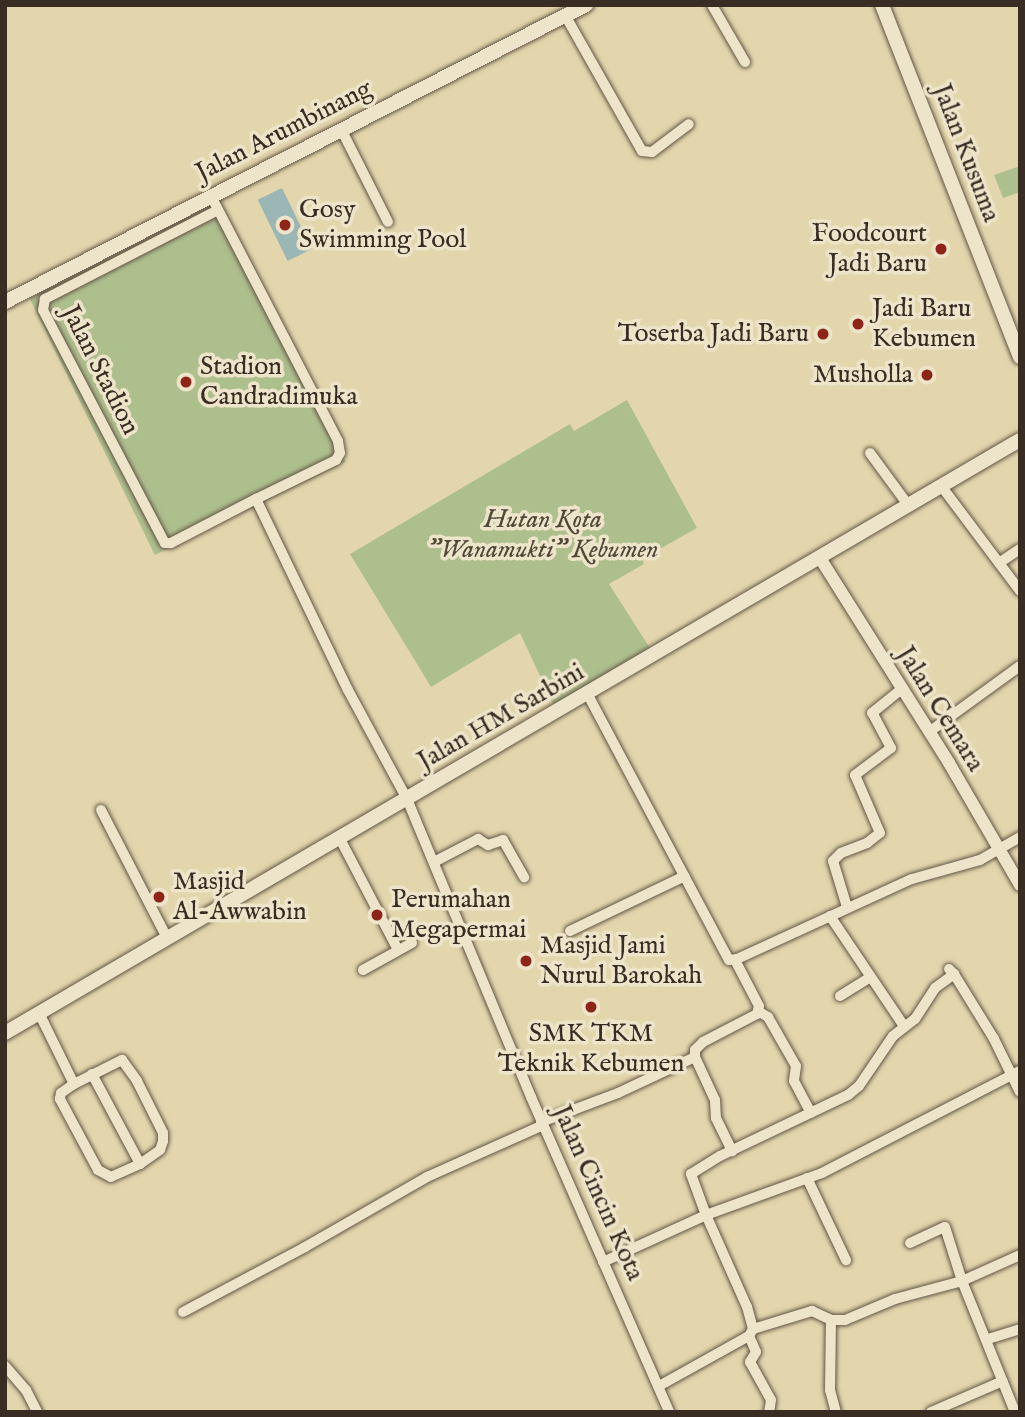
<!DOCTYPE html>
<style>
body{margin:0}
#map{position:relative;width:1025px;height:1417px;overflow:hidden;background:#e3d6ad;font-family:"IM FELL English",serif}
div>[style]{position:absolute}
.green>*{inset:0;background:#aebf8e;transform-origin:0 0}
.water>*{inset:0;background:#9ab6b5;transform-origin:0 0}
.roads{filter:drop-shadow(0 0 2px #645646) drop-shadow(0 0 2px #645646)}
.minor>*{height:10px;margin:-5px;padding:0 5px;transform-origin:5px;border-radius:5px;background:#ede4ca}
.tertiary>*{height:12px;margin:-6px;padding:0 6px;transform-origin:6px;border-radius:6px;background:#ede4ca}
.secondary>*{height:14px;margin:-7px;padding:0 7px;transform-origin:7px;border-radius:7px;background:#ede4ca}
.dots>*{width:19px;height:19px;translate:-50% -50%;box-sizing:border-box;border:4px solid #ede4ca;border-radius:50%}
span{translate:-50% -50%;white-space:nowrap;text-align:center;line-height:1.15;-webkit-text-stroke:7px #ede4ca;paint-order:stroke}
.street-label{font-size:26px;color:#392c23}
.poi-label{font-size:26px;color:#392c23}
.left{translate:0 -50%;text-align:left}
.right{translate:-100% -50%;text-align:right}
.park-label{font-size:26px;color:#504938;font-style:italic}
.frame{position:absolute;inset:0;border:7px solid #392c23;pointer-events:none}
</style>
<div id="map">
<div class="green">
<div style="clip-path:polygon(1020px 166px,1020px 192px,1003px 198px,994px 175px)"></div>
<div style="left:220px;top:205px;width:286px;height:212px;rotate:64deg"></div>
<div style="clip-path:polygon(627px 400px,697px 528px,642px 559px,644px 564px,609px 584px,655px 656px,554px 706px,520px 633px,431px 687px,350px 554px,570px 424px,574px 431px)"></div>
</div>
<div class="water">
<div style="left:282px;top:188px;width:68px;height:27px;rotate:64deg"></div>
</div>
<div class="roads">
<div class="minor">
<div style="left:712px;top:5px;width:66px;rotate:59.9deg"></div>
<div style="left:565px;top:15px;width:156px;rotate:60.5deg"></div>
<div style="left:642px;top:151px;width:10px;rotate:6deg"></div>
<div style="left:652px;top:152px;width:46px;rotate:-37.1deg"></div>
<div style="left:341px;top:129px;width:104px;rotate:63.2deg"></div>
<div style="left:211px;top:196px;width:276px;rotate:62.6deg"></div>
<div style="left:338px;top:441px;width:12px;rotate:81deg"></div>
<div style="left:340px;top:453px;width:8px;rotate:120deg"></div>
<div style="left:336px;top:460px;width:89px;rotate:154deg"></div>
<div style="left:256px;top:499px;width:212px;rotate:64.3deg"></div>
<div style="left:348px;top:690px;width:124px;rotate:61.6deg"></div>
<div style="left:407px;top:799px;width:323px;rotate:67.4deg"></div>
<div style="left:531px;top:1097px;width:344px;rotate:66.3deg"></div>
<div style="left:218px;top:210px;width:195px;rotate:152.8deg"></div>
<div style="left:45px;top:299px;width:11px;rotate:100deg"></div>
<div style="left:43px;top:310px;width:263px;rotate:62.4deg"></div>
<div style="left:165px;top:543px;width:6px"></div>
<div style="left:171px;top:543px;width:96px;rotate:-27.4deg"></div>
<div style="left:870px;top:453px;width:66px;rotate:53.7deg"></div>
<div style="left:942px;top:487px;width:130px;rotate:53.1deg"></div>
<div style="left:999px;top:563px;width:25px;rotate:-34deg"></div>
<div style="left:588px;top:695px;width:300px;rotate:62deg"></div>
<div style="left:729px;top:960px;width:8px;rotate:-7deg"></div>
<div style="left:737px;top:959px;width:192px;rotate:-24.6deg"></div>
<div style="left:912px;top:879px;width:71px;rotate:-15.6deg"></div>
<div style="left:980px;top:860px;width:46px;rotate:-29.9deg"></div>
<div style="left:929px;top:732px;width:112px;rotate:-36deg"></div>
<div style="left:101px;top:810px;width:144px;rotate:62.7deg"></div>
<div style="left:339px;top:837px;width:127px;rotate:62.4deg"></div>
<div style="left:434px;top:862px;width:50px;rotate:-27.6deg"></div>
<div style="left:478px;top:839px;width:12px;rotate:31deg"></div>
<div style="left:488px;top:845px;width:16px;rotate:-18deg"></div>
<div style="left:503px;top:840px;width:43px;rotate:60.4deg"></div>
<div style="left:847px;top:907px;width:48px;rotate:-106.9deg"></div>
<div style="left:833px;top:861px;width:11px;rotate:-45deg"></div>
<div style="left:841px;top:853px;width:28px;rotate:-21deg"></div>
<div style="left:867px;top:843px;width:16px;rotate:-38deg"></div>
<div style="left:880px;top:833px;width:63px;rotate:-113.3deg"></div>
<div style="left:855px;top:775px;width:45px;rotate:-36.9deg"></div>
<div style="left:891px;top:748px;width:40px;rotate:-118deg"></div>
<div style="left:872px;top:713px;width:38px;rotate:-39deg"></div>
<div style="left:830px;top:916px;width:133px;rotate:56.1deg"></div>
<div style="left:570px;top:931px;width:127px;rotate:-25.6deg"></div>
<div style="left:363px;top:970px;width:56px;rotate:-28.9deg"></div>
<div style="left:954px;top:974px;width:76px;rotate:58.4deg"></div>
<div style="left:994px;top:1039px;width:59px;rotate:63.9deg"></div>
<div style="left:840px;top:996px;width:36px;rotate:-32deg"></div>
<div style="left:758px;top:1011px;width:12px;rotate:31deg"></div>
<div style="left:768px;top:1017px;width:56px;rotate:60.3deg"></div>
<div style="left:796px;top:1066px;width:15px;rotate:98deg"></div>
<div style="left:794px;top:1081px;width:36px;rotate:62deg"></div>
<div style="left:39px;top:1013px;width:79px;rotate:63.8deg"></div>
<div style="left:695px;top:1057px;width:47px;rotate:65.1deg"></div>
<div style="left:715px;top:1100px;width:18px;rotate:87deg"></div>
<div style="left:716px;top:1118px;width:37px;rotate:64deg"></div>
<div style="left:122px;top:1060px;width:26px;rotate:54deg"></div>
<div style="left:137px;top:1081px;width:58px;rotate:63.4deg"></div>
<div style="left:163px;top:1133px;width:8px;rotate:90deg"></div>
<div style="left:163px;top:1141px;width:9px;rotate:108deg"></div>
<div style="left:160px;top:1150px;width:24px;rotate:145deg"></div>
<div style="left:140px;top:1164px;width:32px;rotate:156deg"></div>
<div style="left:111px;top:1177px;width:15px;rotate:-152deg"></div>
<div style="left:98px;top:1170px;width:81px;rotate:-118.2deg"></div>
<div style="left:60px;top:1099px;width:6px;rotate:-81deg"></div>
<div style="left:61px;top:1093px;width:16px;rotate:-35deg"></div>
<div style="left:74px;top:1084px;width:54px;rotate:-26.6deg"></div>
<div style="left:92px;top:1074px;width:102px;rotate:61.9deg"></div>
<div style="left:541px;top:1122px;width:82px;rotate:-20.6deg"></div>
<div style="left:618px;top:1093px;width:85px;rotate:-25.1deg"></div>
<div style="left:695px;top:1057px;width:7px;rotate:-90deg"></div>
<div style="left:695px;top:1050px;width:11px;rotate:-45deg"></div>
<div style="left:703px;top:1042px;width:61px;rotate:-27.4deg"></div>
<div style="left:757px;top:1014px;width:8px;rotate:-76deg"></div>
<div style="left:759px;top:1006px;width:52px;rotate:-117.6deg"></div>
<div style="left:807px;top:1178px;width:91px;rotate:64.6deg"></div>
<div style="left:910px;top:1243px;width:38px;rotate:-25deg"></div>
<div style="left:945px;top:1227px;width:57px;rotate:72.5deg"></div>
<div style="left:962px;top:1281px;width:141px;rotate:68deg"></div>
<div style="left:603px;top:1262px;width:113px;rotate:-24.5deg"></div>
<div style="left:706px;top:1215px;width:123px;rotate:-19.9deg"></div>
<div style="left:822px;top:1173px;width:223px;rotate:-27.3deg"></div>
<div style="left:183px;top:1312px;width:138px;rotate:-28deg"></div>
<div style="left:305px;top:1247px;width:141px;rotate:-29.8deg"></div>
<div style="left:427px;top:1177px;width:127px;rotate:-24.1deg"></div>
<div style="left:831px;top:1320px;width:70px;rotate:90.8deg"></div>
<div style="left:830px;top:1390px;width:23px;rotate:75deg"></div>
<div style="left:753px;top:1329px;width:23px;rotate:-105deg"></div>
<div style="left:747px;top:1307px;width:101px;rotate:-114deg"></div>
<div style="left:706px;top:1215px;width:44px;rotate:-110.1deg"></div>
<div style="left:691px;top:1174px;width:34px;rotate:-32deg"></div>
<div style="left:720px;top:1156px;width:142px;rotate:-25.5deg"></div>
<div style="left:848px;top:1095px;width:14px;rotate:-39deg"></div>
<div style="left:859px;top:1086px;width:60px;rotate:-55.8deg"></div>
<div style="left:893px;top:1036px;width:28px;rotate:-38deg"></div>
<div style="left:915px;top:1019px;width:37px;rotate:-57deg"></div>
<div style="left:935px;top:988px;width:24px;rotate:-36deg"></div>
<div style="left:954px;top:974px;width:7px;rotate:-135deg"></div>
<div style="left:749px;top:1336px;width:17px;rotate:66deg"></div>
<div style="left:756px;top:1352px;width:12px;rotate:121deg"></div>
<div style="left:750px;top:1362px;width:43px;rotate:61.1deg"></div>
<div style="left:771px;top:1400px;width:12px;rotate:99deg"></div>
<div style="left:988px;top:1339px;width:34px;rotate:-17deg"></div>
<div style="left:5px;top:1366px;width:32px;rotate:49deg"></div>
<div style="left:26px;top:1390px;width:25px;rotate:63deg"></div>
<div style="left:659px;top:1386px;width:103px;rotate:-29.1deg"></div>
<div style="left:749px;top:1336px;width:8px;rotate:-60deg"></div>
<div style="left:753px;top:1329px;width:62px;rotate:-17deg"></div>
<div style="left:812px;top:1311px;width:21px;rotate:25deg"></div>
<div style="left:831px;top:1320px;width:14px"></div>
<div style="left:845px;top:1320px;width:54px;rotate:-22.8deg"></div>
<div style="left:895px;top:1299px;width:69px;rotate:-15deg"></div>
<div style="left:962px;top:1281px;width:64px;rotate:-24.1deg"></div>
<div style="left:931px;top:1412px;width:78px;rotate:-23.3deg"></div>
</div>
<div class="tertiary">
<div style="left:820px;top:558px;width:242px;rotate:57.8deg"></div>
<div style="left:949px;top:763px;width:141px;rotate:59.8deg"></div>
</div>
<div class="secondary">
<div style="left:882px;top:5px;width:378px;rotate:68.6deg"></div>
<div style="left:5px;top:302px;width:653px;rotate:-27.08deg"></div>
<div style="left:5px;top:1033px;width:1176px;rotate:-30.3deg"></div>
</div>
</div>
<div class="dots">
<div style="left:285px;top:225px;background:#8f2418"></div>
<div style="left:941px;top:249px;background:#8f2418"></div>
<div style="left:858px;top:324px;background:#8f2418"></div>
<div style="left:823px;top:334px;background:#8f2418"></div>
<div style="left:927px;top:375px;background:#8f2418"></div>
<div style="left:186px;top:382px;background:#8f2418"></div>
<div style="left:159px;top:897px;background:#8f2418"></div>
<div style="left:377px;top:915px;background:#8f2418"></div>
<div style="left:526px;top:961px;background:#8f2418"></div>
<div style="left:591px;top:1007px;background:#8f2418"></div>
</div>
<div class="street-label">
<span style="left:284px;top:131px;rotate:-27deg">Jalan Arumbinang</span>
<span style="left:966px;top:153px;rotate:69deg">Jalan Kusuma</span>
<span style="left:100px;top:370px;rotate:63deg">Jalan Stadion</span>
<span style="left:940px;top:709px;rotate:58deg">Jalan Cemara</span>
<span style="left:501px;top:717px;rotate:-30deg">Jalan HM Sarbini</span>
<span style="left:598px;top:1193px;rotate:66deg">Jalan Cincin Kota</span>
</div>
<div class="poi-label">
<span class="left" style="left:299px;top:225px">Gosy<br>Swimming Pool</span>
<span class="right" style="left:927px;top:249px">Foodcourt<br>Jadi Baru</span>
<span class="left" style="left:872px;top:324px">Jadi Baru<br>Kebumen</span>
<span class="right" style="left:809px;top:334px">Toserba Jadi Baru</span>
<span class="left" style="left:200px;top:382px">Stadion<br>Candradimuka</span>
<span class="right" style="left:913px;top:375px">Musholla</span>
<span class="left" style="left:173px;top:897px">Masjid<br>Al-Awwabin</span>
<span class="left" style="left:391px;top:915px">Perumahan<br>Megapermai</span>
<span class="left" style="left:540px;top:961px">Masjid Jami<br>Nurul Barokah</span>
<span style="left:591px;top:1049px">SMK TKM<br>Teknik Kebumen</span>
</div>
<div class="park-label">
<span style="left:543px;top:535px">Hutan Kota<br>"Wanamukti" Kebumen</span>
</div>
<div class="frame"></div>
</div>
